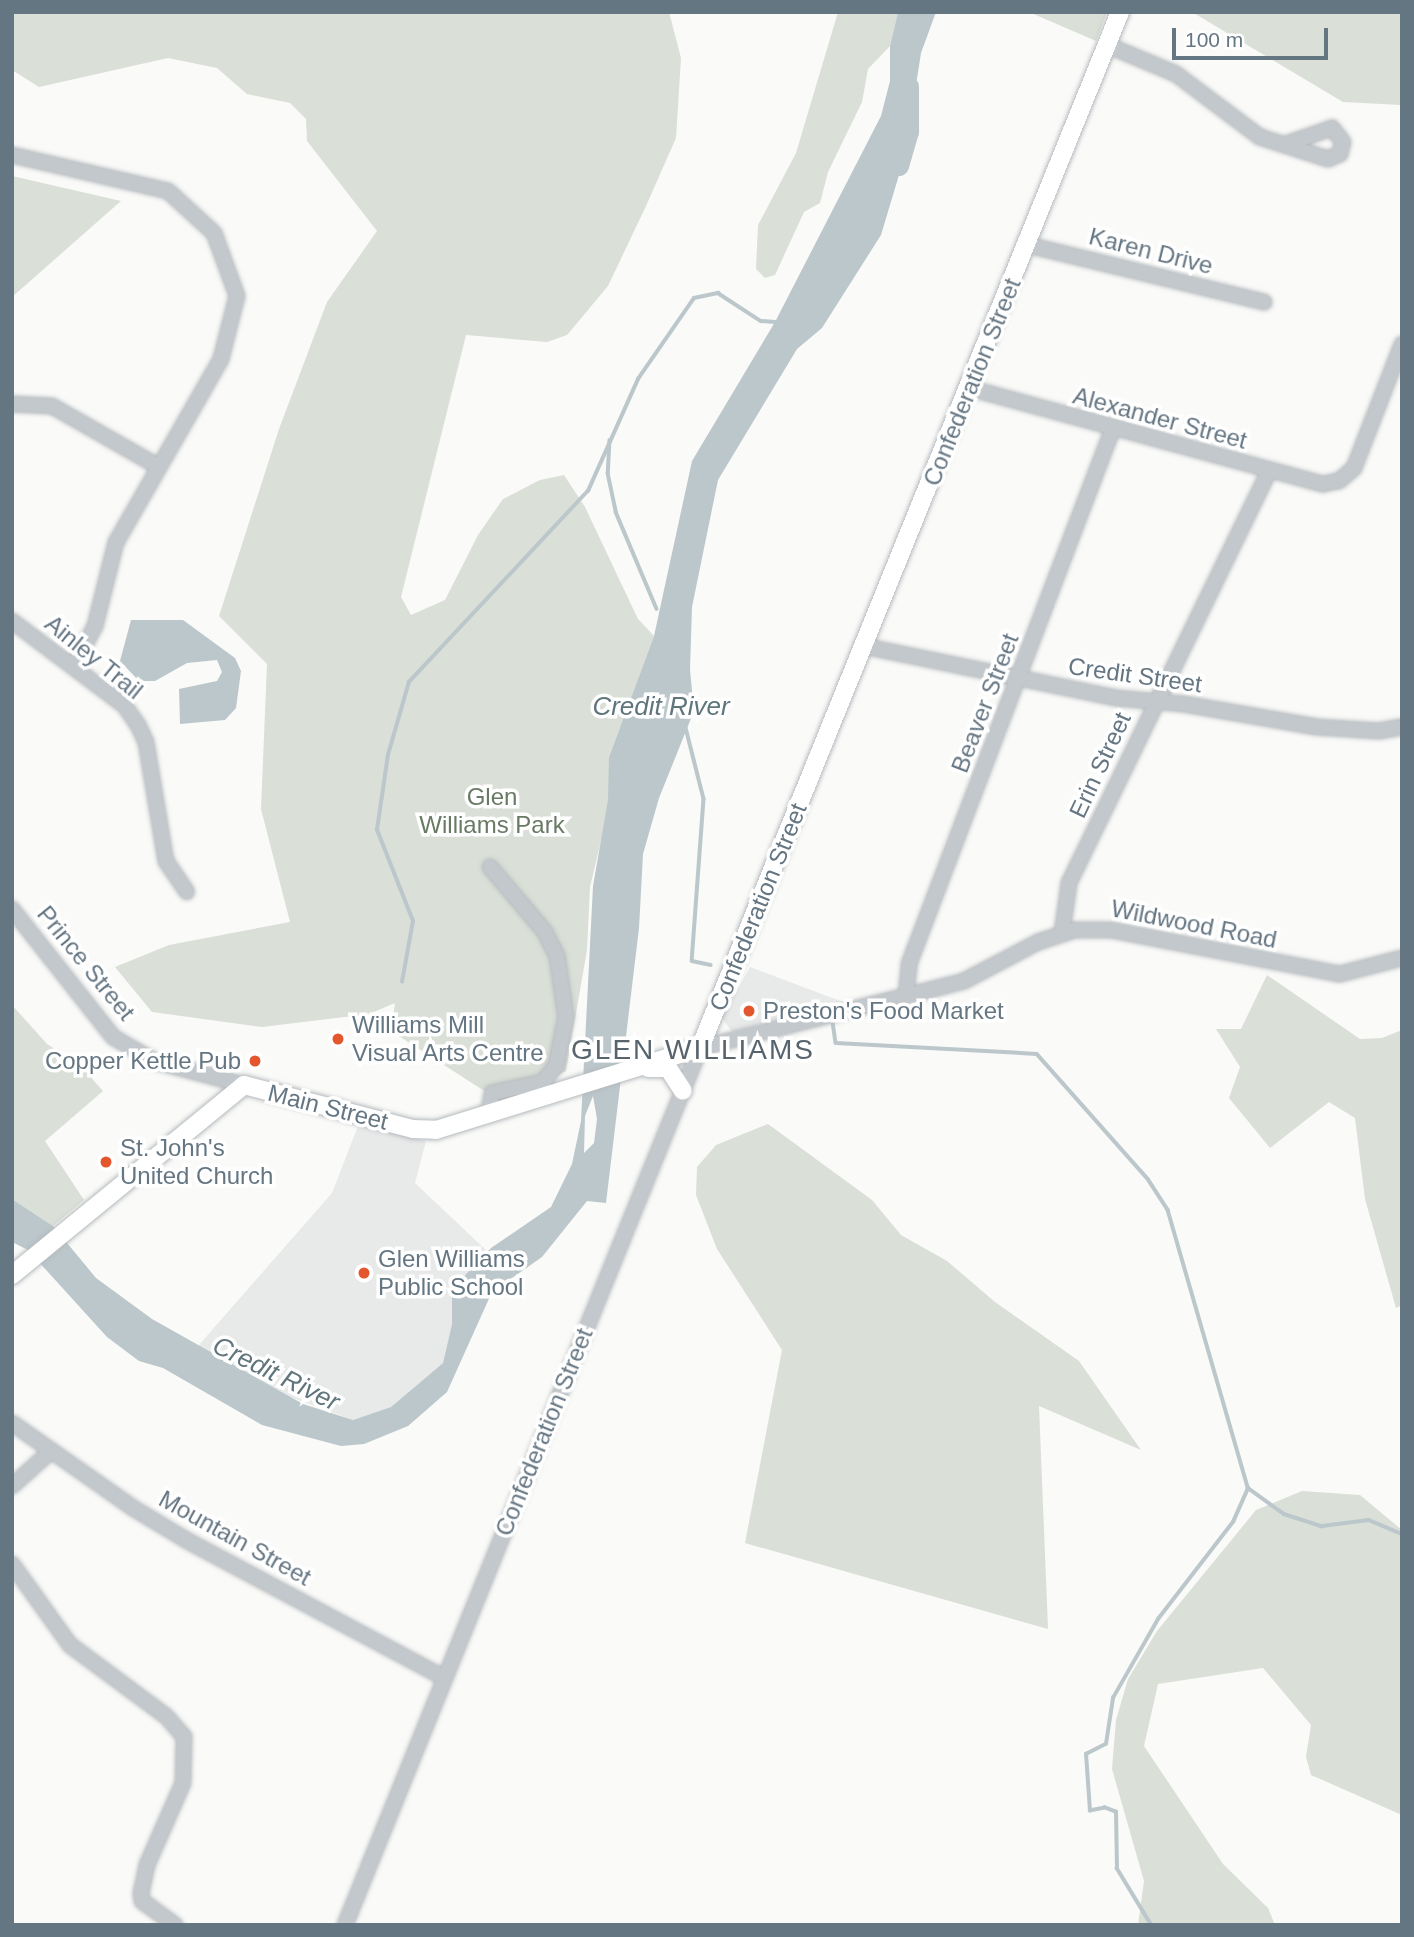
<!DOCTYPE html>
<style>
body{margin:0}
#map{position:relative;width:1414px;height:1937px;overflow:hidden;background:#fafaf8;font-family:Arial,sans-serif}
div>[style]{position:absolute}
.built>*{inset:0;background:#e8e9e9}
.green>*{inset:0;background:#dadfd7}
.water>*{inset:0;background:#bbc7cb}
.stream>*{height:3.5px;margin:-1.75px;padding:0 1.75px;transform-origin:1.75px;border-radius:1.75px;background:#bbc7cb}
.river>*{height:19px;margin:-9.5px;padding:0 9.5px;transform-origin:9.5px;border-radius:9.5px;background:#bbc7cb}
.roads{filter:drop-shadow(0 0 2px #b5babe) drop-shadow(0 0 2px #b5babe)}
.minor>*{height:14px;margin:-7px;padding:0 7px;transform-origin:7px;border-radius:7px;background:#c3c8cc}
.major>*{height:18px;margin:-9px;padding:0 9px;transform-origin:9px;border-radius:9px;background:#fff}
.dots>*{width:19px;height:19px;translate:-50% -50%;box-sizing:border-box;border:4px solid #fff;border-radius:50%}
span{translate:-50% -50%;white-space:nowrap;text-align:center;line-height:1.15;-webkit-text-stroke:7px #fff;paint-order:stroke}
.street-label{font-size:24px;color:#657683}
.park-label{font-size:24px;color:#687a64}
.poi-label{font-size:24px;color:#657683}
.left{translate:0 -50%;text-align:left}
.right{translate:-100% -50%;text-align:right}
.water-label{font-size:26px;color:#60757c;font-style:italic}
.quarter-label{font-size:28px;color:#57646e;letter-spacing:2px}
.frame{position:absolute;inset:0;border:14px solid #657683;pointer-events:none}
.scale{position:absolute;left:1172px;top:28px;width:156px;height:32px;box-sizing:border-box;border:4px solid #657683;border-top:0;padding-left:9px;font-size:21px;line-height:24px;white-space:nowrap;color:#657683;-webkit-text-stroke:5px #fff;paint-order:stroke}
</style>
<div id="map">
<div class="built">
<div style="clip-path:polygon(750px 967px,843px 1002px,732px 1032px,722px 1018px)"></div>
<div style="clip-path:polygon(358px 1126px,426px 1141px,415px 1183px,488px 1252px,452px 1289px,452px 1324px,443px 1363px,391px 1407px,353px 1420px,279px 1393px,198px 1346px,332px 1193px)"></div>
</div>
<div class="green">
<div style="clip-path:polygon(12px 12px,669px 12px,681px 58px,676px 138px,646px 206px,608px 286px,567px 335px,547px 342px,466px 335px,401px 597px,411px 615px,445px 600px,478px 535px,503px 499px,540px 480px,564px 475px,585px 507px,638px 619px,654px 636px,609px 757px,609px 807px,590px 887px,587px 950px,566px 1071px,500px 1101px,391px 1031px,395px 1003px,369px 1014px,262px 1027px,152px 1012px,115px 967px,169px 945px,290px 922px,261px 809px,267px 664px,219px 616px,279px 429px,327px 302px,377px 231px,307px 141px,306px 119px,290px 103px,247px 94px,217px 68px,168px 58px,39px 87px,12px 70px)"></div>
<div style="clip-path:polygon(838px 12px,898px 12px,890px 46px,868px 69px,862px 102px,828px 172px,820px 203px,804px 212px,775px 275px,765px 278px,756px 269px,758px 225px,796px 153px)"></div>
<div style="clip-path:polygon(1029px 12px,1107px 12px,1096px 41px)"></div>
<div style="clip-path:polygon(1192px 12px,1402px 12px,1402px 105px,1343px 102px)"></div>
<div style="clip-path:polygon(12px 176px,121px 201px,12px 297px)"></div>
<div style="clip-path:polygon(1267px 975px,1360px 1039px,1382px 1038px,1402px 1030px,1402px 1305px,1396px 1308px,1365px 1199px,1355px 1118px,1329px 1102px,1270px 1148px,1229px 1098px,1240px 1067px,1216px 1029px,1241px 1029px)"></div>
<div style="clip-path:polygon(12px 1005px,47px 1044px,80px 1065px,103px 1091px,45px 1141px,84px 1200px,53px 1226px,12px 1199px)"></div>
<div style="clip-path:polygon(768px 1124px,872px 1200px,901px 1235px,947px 1261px,995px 1302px,1079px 1361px,1141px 1450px,1039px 1406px,1048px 1629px,745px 1543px,782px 1350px,717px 1249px,696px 1195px,697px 1167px,716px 1145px)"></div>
<div style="clip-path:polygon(1302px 1491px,1360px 1495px,1402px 1530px,1402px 1815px,1311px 1775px,1306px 1757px,1311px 1725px,1263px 1668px,1158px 1684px,1144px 1746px,1223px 1864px,1268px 1908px,1275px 1925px,1138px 1925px,1144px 1881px,1112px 1769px,1116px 1720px,1128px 1679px,1157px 1631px,1256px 1510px)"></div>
</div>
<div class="water">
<div style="clip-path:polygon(evenodd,898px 12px,936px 12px,921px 53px,905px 155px,881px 235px,822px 328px,797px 349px,718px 480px,692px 607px,690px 670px,694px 711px,659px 798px,643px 854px,639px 928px,606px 1203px,587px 1201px,542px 1257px,492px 1292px,447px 1392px,408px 1426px,364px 1444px,341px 1446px,262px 1425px,163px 1368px,139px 1361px,107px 1337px,28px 1250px,12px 1242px,12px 1199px,53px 1226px,96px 1278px,152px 1319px,303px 1404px,353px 1420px,391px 1407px,443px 1363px,452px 1324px,452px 1289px,491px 1248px,551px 1207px,572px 1164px,581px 1121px,593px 886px,608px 800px,609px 757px,654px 636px,692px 461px,775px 322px,881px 116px,890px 81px,890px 46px,898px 12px,593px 1096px,597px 1119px,594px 1143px,584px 1153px,585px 1116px,593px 1096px)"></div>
<div style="clip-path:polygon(131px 620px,183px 620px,235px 658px,241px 671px,236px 708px,225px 720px,180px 724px,179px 689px,217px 681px,222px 672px,217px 660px,187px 663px,155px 681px,139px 681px,120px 661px)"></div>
</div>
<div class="stream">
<div style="left:610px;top:440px;width:33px;rotate:93deg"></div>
<div style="left:608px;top:473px;width:40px;rotate:78deg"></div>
<div style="left:616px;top:512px;width:105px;rotate:67.1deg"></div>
<div style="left:686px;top:728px;width:73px;rotate:75.8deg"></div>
<div style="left:704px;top:799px;width:162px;rotate:94.2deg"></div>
<div style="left:692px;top:961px;width:19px;rotate:12deg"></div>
<div style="left:402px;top:982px;width:62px;rotate:-79.8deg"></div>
<div style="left:413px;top:921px;width:98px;rotate:-111.6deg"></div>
<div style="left:377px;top:830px;width:76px;rotate:-81.7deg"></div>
<div style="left:388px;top:755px;width:76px;rotate:-74deg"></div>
<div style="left:409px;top:682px;width:262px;rotate:-46.9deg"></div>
<div style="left:588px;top:491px;width:123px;rotate:-65.9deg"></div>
<div style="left:638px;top:379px;width:98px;rotate:-55.3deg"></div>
<div style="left:694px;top:298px;width:25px;rotate:-12deg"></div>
<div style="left:718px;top:293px;width:51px;rotate:33.1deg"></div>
<div style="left:761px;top:321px;width:14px;rotate:4deg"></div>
<div style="left:833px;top:1022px;width:21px;rotate:82deg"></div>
<div style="left:836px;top:1043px;width:201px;rotate:3.1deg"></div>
<div style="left:1037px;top:1054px;width:167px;rotate:48.4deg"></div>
<div style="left:1148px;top:1179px;width:37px;rotate:57deg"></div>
<div style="left:1168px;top:1210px;width:289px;rotate:73.9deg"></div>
<div style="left:1248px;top:1488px;width:44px;rotate:35.8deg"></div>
<div style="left:1284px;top:1514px;width:40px;rotate:18deg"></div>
<div style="left:1322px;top:1526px;width:47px;rotate:-7.3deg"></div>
<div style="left:1369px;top:1520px;width:36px;rotate:23deg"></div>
<div style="left:1151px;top:1925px;width:66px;rotate:-121.3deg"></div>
<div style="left:1117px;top:1869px;width:57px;rotate:-91deg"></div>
<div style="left:1116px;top:1812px;width:12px;rotate:-160deg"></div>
<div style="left:1105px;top:1808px;width:15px;rotate:169deg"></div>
<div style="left:1090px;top:1811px;width:57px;rotate:-94deg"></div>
<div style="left:1086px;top:1754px;width:22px;rotate:-27deg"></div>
<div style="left:1106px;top:1744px;width:47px;rotate:-81.3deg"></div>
<div style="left:1113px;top:1698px;width:91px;rotate:-60.3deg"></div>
<div style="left:1158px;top:1619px;width:123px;rotate:-52.3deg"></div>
<div style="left:1233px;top:1522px;width:37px;rotate:-66deg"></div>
</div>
<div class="river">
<div style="left:899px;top:166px;width:35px;rotate:-74deg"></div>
<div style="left:909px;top:132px;width:46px;rotate:-90deg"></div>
</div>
<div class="roads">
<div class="minor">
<div style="left:1107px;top:45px;width:75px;rotate:22.8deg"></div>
<div style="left:1176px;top:74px;width:105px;rotate:36.9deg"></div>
<div style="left:1260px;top:137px;width:71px;rotate:17.9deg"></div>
<div style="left:1328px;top:159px;width:13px;rotate:-23deg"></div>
<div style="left:1340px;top:154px;width:12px;rotate:-76deg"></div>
<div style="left:1343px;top:142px;width:18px;rotate:-128deg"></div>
<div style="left:1332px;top:128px;width:49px;rotate:160.8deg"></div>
<div style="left:12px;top:155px;width:160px;rotate:13deg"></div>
<div style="left:168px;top:191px;width:62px;rotate:42.4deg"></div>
<div style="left:214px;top:233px;width:67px;rotate:69.9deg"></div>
<div style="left:237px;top:296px;width:65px;rotate:104.3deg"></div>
<div style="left:221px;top:359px;width:211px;rotate:119.8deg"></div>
<div style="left:116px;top:542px;width:87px;rotate:104deg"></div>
<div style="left:95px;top:626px;width:44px;rotate:118.3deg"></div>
<div style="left:1028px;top:245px;width:243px;rotate:13.6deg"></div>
<div style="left:969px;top:388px;width:367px;rotate:15.2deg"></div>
<div style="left:1323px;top:484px;width:16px;rotate:-11deg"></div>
<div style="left:1339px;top:481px;width:20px;rotate:-41deg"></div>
<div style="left:1354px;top:468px;width:133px;rotate:-68.8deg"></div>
<div style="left:12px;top:404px;width:40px;rotate:2.9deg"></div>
<div style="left:52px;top:406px;width:123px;rotate:29.7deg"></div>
<div style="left:12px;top:621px;width:140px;rotate:36.9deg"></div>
<div style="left:124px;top:705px;width:24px;rotate:55deg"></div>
<div style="left:138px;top:725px;width:19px;rotate:65deg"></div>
<div style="left:146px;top:742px;width:121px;rotate:80.5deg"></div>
<div style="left:166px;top:861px;width:37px;rotate:56deg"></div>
<div style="left:863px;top:646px;width:258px;rotate:11.6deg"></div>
<div style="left:1116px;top:698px;width:68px;rotate:5deg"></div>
<div style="left:1184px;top:704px;width:135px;rotate:9.8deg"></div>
<div style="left:1317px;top:727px;width:62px;rotate:3.7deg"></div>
<div style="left:1379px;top:731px;width:23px;rotate:-10deg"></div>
<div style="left:12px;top:909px;width:163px;rotate:51.7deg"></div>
<div style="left:113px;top:1037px;width:48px;rotate:30.3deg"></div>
<div style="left:154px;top:1061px;width:93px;rotate:14.9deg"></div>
<div style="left:1062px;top:933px;width:50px;rotate:-82deg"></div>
<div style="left:1069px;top:883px;width:457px;rotate:-64.1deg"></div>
<div style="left:906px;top:995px;width:31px;rotate:-84deg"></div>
<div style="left:909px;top:964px;width:574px;rotate:-69.16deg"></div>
<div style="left:488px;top:1116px;width:23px;rotate:-80deg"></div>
<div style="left:492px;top:1093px;width:52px;rotate:-12.2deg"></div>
<div style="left:543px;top:1082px;width:21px;rotate:-51deg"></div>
<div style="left:556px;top:1066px;width:50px;rotate:-78.5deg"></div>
<div style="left:566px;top:1017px;width:62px;rotate:-98.4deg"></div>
<div style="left:557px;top:956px;width:27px;rotate:-117deg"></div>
<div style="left:545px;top:932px;width:85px;rotate:-130.2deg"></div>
<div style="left:12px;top:1423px;width:148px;rotate:35.1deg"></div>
<div style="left:133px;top:1508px;width:64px;rotate:31deg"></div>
<div style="left:188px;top:1541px;width:291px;rotate:28.1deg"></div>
<div style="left:12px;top:1486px;width:52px;rotate:-41.9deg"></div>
<div style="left:12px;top:1564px;width:100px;rotate:54.4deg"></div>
<div style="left:70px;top:1645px;width:119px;rotate:36.5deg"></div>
<div style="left:166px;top:1716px;width:28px;rotate:49deg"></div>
<div style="left:184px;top:1737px;width:46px;rotate:91.2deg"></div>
<div style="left:183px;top:1783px;width:90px;rotate:113.7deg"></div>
<div style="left:147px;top:1865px;width:29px;rotate:102deg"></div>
<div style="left:141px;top:1893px;width:8px;rotate:83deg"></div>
<div style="left:142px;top:1901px;width:41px;rotate:36deg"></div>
<div style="left:345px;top:1925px;width:946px;rotate:-67.96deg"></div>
<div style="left:700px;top:1048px;width:272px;rotate:-14.2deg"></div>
<div style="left:964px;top:981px;width:84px;rotate:-27.8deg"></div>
<div style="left:1038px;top:942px;width:39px;rotate:-18deg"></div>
<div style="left:1075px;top:930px;width:36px"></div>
<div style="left:1111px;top:930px;width:233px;rotate:10.9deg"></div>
<div style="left:1340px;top:974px;width:64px;rotate:-14.5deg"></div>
</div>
<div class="major">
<div style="left:648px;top:1068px;width:20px"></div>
<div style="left:668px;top:1068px;width:27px;rotate:57deg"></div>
<div style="left:12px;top:1275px;width:300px;rotate:-39.3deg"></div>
<div style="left:244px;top:1085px;width:175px;rotate:14.6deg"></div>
<div style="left:413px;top:1129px;width:23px;rotate:2deg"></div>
<div style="left:436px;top:1130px;width:276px;rotate:-17.3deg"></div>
<div style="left:700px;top:1048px;width:1118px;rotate:-67.93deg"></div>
</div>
</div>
<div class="dots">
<div style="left:749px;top:1011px;background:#e4572e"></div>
<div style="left:338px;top:1039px;background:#e4572e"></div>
<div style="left:255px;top:1061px;background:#e4572e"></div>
<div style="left:106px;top:1162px;background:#e4572e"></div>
<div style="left:364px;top:1273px;background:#e4572e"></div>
</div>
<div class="street-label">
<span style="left:1151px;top:251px;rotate:14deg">Karen Drive</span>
<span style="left:972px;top:382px;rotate:-68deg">Confederation Street</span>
<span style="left:1160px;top:418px;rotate:15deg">Alexander Street</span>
<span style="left:94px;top:657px;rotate:39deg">Ainley Trail</span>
<span style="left:1135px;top:675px;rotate:8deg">Credit Street</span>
<span style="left:985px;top:703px;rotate:-69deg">Beaver Street</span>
<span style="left:1100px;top:765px;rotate:-65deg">Erin Street</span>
<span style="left:758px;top:907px;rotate:-68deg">Confederation Street</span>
<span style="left:1194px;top:924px;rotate:11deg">Wildwood Road</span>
<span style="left:86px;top:963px;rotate:51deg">Prince Street</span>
<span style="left:328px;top:1107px;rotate:14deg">Main Street</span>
<span style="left:544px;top:1432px;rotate:-68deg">Confederation Street</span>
<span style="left:235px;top:1538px;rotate:29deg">Mountain Street</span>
</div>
<div class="park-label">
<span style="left:492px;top:811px">Glen<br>Williams Park</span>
</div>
<div class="poi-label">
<span class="left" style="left:763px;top:1011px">Preston's Food Market</span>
<span class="left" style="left:352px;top:1039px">Williams Mill<br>Visual Arts Centre</span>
<span class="right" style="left:241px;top:1061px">Copper Kettle Pub</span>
<span class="left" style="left:120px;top:1162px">St. John's<br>United Church</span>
<span class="left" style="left:378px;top:1273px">Glen Williams<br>Public School</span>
</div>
<div class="water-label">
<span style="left:661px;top:707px">Credit River</span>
<span style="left:276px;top:1374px;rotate:26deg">Credit River</span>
</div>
<div class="quarter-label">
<span style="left:693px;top:1050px">GLEN WILLIAMS</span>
</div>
<div class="frame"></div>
<div class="scale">100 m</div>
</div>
